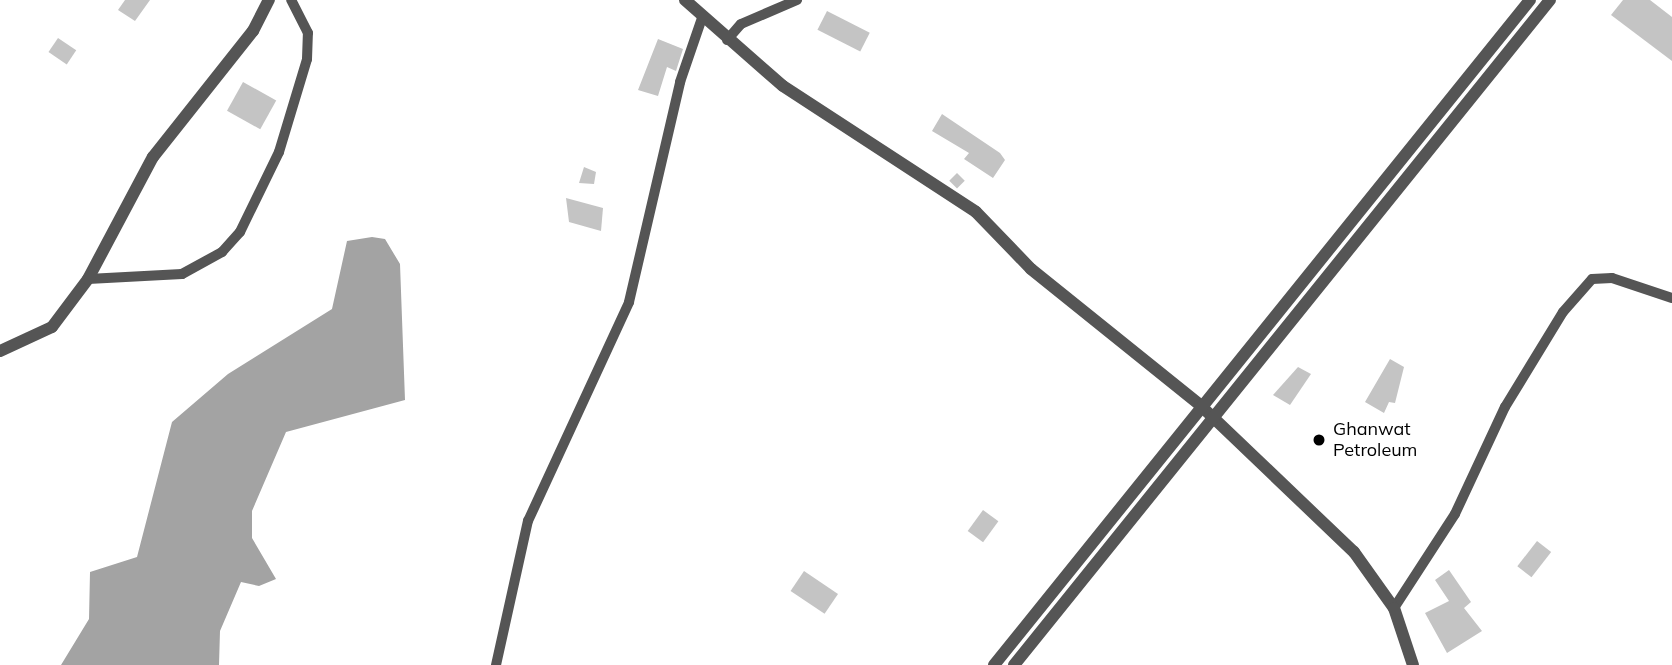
<!DOCTYPE html>
<style>
body{margin:0}
#map{position:relative;width:1672px;height:665px;overflow:hidden;background:#fff;font-family:Mulish,sans-serif}
div>[style]{position:absolute}
.water>*{inset:0;background:#a3a3a3}
.building>*{inset:0;background:#c4c4c4;transform-origin:0 0}
.minor>*{height:10px;margin:-5px;padding:0 5px;transform-origin:5px;border-radius:5px;background:#555}
.tertiary>*{height:12px;margin:-6px;padding:0 6px;transform-origin:6px;border-radius:6px;background:#555}
.dots>*{width:19px;height:19px;translate:-50% -50%;box-sizing:border-box;border:4px solid #fff;border-radius:50%}
span{translate:-50% -50%;white-space:nowrap;text-align:center;line-height:1.15;-webkit-text-stroke:5px #fff;paint-order:stroke}
.poi-label{font-size:18px;color:#000}
.left{translate:0 -50%;text-align:left}
</style>
<div id="map">
<div class="water">
<div style="clip-path:polygon(372px 237px,385px 239px,400px 264px,405px 400px,286px 432px,252px 511px,252px 538px,276px 579px,259px 586px,241px 582px,220px 631px,219px 665px,61px 665px,89px 619px,90px 572px,137px 557px,172px 422px,228px 374px,332px 309px,347px 241px)"></div>
</div>
<div class="building">
<div style="clip-path:polygon(125px 0,150px 0,135px 21px,118px 10px)"></div>
<div style="clip-path:polygon(1623px 0,1650px 0,1672px 17px,1672px 61px,1611px 15px)"></div>
<div style="left:827px;top:11px;width:48px;height:21px;rotate:27deg"></div>
<div style="left:58px;top:38px;width:22px;height:17px;rotate:34deg"></div>
<div style="clip-path:polygon(658px 39px,683px 49px,676px 71px,667px 67px,658px 96px,638px 90px)"></div>
<div style="left:243px;top:82px;width:38px;height:33px;rotate:29deg"></div>
<div style="clip-path:polygon(942px 114px,1000px 153px,1005px 160px,993px 178px,964px 159px,969px 153px,932px 131px)"></div>
<div style="clip-path:polygon(584px 167px,596px 172px,594px 184px,579px 183px)"></div>
<div style="left:957px;top:173px;width:11px;height:11px;rotate:45deg"></div>
<div style="clip-path:polygon(566px 198px,603px 208px,601px 231px,569px 222px)"></div>
<div style="clip-path:polygon(1390px 359px,1404px 367px,1395px 403px,1389px 402px,1384px 413px,1365px 402px)"></div>
<div style="clip-path:polygon(1298px 367px,1311px 374px,1290px 405px,1273px 395px)"></div>
<div style="left:983px;top:510px;width:19px;height:26px;rotate:36deg"></div>
<div style="left:1537px;top:541px;width:18px;height:32px;rotate:38deg"></div>
<div style="clip-path:polygon(1449px 570px,1471px 602px,1464px 608px,1482px 631px,1447px 653px,1425px 613px,1449px 601px,1435px 580px)"></div>
<div style="left:804px;top:571px;width:41px;height:24px;rotate:34deg"></div>
</div>
<div class="minor">
<div style="left:727px;top:40px;width:21px;rotate:-49deg"></div>
<div style="left:741px;top:24px;width:61px;rotate:-23.2deg"></div>
<div style="left:88px;top:279px;width:94px;rotate:-3deg"></div>
<div style="left:182px;top:274px;width:46px;rotate:-28.8deg"></div>
<div style="left:222px;top:252px;width:27px;rotate:-48deg"></div>
<div style="left:240px;top:232px;width:89px;rotate:-64deg"></div>
<div style="left:279px;top:152px;width:97px;rotate:-73.2deg"></div>
<div style="left:307px;top:59px;width:26px;rotate:-88deg"></div>
<div style="left:308px;top:33px;width:37px;rotate:-117deg"></div>
<div style="left:1394px;top:608px;width:112px;rotate:-57deg"></div>
<div style="left:1455px;top:514px;width:118px;rotate:-65deg"></div>
<div style="left:1505px;top:407px;width:111px;rotate:-58.6deg"></div>
<div style="left:1563px;top:312px;width:44px;rotate:-48.7deg"></div>
<div style="left:1592px;top:279px;width:20px;rotate:-3deg"></div>
<div style="left:1612px;top:278px;width:63px;rotate:18.4deg"></div>
<div style="left:496px;top:665px;width:148px;rotate:-77.5deg"></div>
<div style="left:528px;top:521px;width:241px;rotate:-65.2deg"></div>
<div style="left:629px;top:302px;width:226px;rotate:-76.9deg"></div>
<div style="left:680px;top:82px;width:68px;rotate:-71deg"></div>
</div>
<div class="tertiary">
<div style="left:685px;top:0;width:130px;rotate:41.3deg"></div>
<div style="left:783px;top:86px;width:230px;rotate:33.1deg"></div>
<div style="left:976px;top:212px;width:79px;rotate:46deg"></div>
<div style="left:1031px;top:269px;width:217px;rotate:38.8deg"></div>
<div style="left:1200px;top:405px;width:213px;rotate:43.7deg"></div>
<div style="left:1354px;top:552px;width:69px;rotate:54.5deg"></div>
<div style="left:1394px;top:608px;width:60px;rotate:71.6deg"></div>
<div style="left:0;top:351px;width:57px;rotate:-24.8deg"></div>
<div style="left:52px;top:327px;width:60px;rotate:-53.1deg"></div>
<div style="left:88px;top:279px;width:138px;rotate:-62deg"></div>
<div style="left:153px;top:157px;width:161px;rotate:-51.6deg"></div>
<div style="left:253px;top:31px;width:35px;rotate:-63deg"></div>
<div style="left:994px;top:665px;width:854px;rotate:-51.13deg"></div>
<div style="left:1014px;top:665px;width:854px;rotate:-51.13deg"></div>
</div>
<div class="dots">
<div style="left:1319px;top:440px;background:#000"></div>
</div>
<div class="poi-label">
<span class="left" style="left:1333px;top:440px">Ghanwat<br>Petroleum</span>
</div>
</div>
